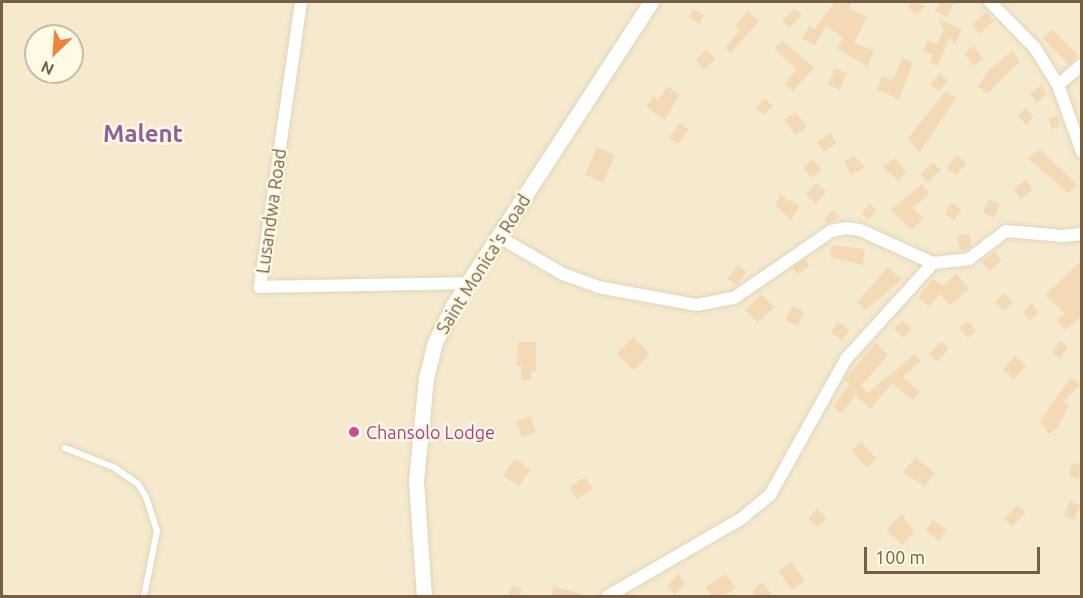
<!DOCTYPE html>
<style>
body{margin:0}
#map{position:relative;width:1083px;height:598px;overflow:hidden;background:#fdf7df;font-family:Ubuntu,sans-serif}
div>[style]{position:absolute}
.residential>*{inset:0;background:#f5eacd}
.building>*{inset:0;background:#f4d9b5;transform-origin:0 0}
.roads{filter:drop-shadow(0 0 2px #e1d4ba) drop-shadow(0 0 2px #e1d4ba)}
.service>*{height:6px;margin:-3px;padding:0 3px;transform-origin:3px;border-radius:3px;background:#fff}
.minor>*{height:12px;margin:-6px;padding:0 6px;transform-origin:6px;border-radius:6px;background:#fff}
.tertiary>*{height:15px;margin:-7.5px;padding:0 7.5px;transform-origin:7.5px;border-radius:7.5px;background:#fff}
.dots>*{width:16px;height:16px;translate:-50% -50%;box-sizing:border-box;border:3px solid #fffae6;border-radius:50%}
span{translate:-50% -50%;white-space:nowrap;text-align:center;line-height:1.15;-webkit-text-stroke:4.5px #fffae6;paint-order:stroke}
.street-label{font-size:18px;color:#745e46}
.hotel-label{font-size:18px;color:#b23c85}
.left{translate:0 -50%;text-align:left}
.district-label{font-size:24px;color:#8f6198;font-weight:700}
.frame{position:absolute;inset:0;border:3px solid #745e46;pointer-events:none}
.north{position:absolute;left:24px;top:24px;width:60px;height:60px;box-sizing:border-box;background:#fffae6;border:2px solid #c7bca6;border-radius:50%;rotate:205deg;font-size:16px;font-weight:700;line-height:24px;text-align:center;color:#745e46}
.north::after{content:'';display:block;margin:auto;width:21px;height:27px;background:#ee843d;clip-path:polygon(50% 0,100% 100%,50% 72%,0 100%)}
.scale{position:absolute;left:864px;top:547px;width:176px;height:27px;box-sizing:border-box;border:3px solid #745e46;border-top:0;padding-left:8px;font-size:18px;line-height:21px;white-space:nowrap;color:#745e46;-webkit-text-stroke:4px #fffae6;paint-order:stroke}
</style>
<div id="map">
<div class="residential">
<div style="clip-path:polygon(evenodd,2px 2px,1081px 2px,1081px 596px,2px 596px,2px 2px,36px 36px,72px 36px,72px 72px,36px 72px,36px 36px)"></div>
</div>
<div class="building">
<div style="clip-path:polygon(835px 2px,851px 2px,849px 8px,867px 17px,854px 43px,874px 50px,868px 66px,837px 49px,843px 37px,826px 26px,815px 45px,802px 39px,810px 25px,814px 29px)"></div>
<div style="clip-path:polygon(912px 2px,925px 6px,917px 15px,907px 7px)"></div>
<div style="clip-path:polygon(940px 2px,954px 2px,947px 17px,935px 11px)"></div>
<div style="left:795px;top:8px;width:10px;height:18px;rotate:45deg"></div>
<div style="clip-path:polygon(693px 9px,704px 15px,699px 24px,689px 17px)"></div>
<div style="clip-path:polygon(748px 11px,759px 21px,731px 53px,725px 48px,740px 30px,735px 26px)"></div>
<div style="left:986px;top:12px;width:12px;height:19px;rotate:48deg"></div>
<div style="clip-path:polygon(938px 19px,962px 29px,955px 45px,950px 37px,937px 66px,930px 63px,933px 55px,923px 51px,928px 40px,937px 44px,944px 28px)"></div>
<div style="left:1052px;top:29px;width:37px;height:13px;rotate:45deg"></div>
<div style="clip-path:polygon(782px 40px,814px 68px,793px 91px,785px 84px,797px 69px,774px 49px)"></div>
<div style="left:974px;top:46px;width:16px;height:12px;rotate:55deg"></div>
<div style="left:707px;top:50px;width:13px;height:15px;rotate:51deg"></div>
<div style="clip-path:polygon(1012px 51px,1020px 61px,988px 93px,978px 87px,988px 71px)"></div>
<div style="clip-path:polygon(902px 58px,913px 63px,899px 99px,877px 90px,882px 76px,893px 80px)"></div>
<div style="left:835px;top:68px;width:13px;height:18px;rotate:23deg"></div>
<div style="left:939px;top:74px;width:11px;height:13px;rotate:41deg"></div>
<div style="left:1041px;top:85px;width:11px;height:14px;rotate:52deg"></div>
<div style="clip-path:polygon(668px 86px,679px 95px,665px 120px,646px 107px,654px 96px,658px 100px)"></div>
<div style="clip-path:polygon(946px 91px,956px 98px,920px 152px,907px 139px)"></div>
<div style="left:765px;top:98px;width:11px;height:13px;rotate:45deg"></div>
<div style="left:1025px;top:108px;width:12px;height:11px;rotate:42deg"></div>
<div style="left:796px;top:112px;width:19px;height:14px;rotate:55deg"></div>
<div style="clip-path:polygon(1058px 116px,1060px 126px,1051px 129px,1049px 119px)"></div>
<div style="left:680px;top:123px;width:11px;height:18px;rotate:38deg"></div>
<div style="left:830px;top:133px;width:12px;height:16px;rotate:55deg"></div>
<div style="left:597px;top:147px;width:20px;height:30px;rotate:24deg"></div>
<div style="clip-path:polygon(1040px 149px,1077px 185px,1068px 193px,1028px 158px)"></div>
<div style="left:957px;top:155px;width:13px;height:16px;rotate:42deg"></div>
<div style="clip-path:polygon(854px 156px,865px 167px,851px 175px,844px 162px)"></div>
<div style="clip-path:polygon(895px 158px,906px 172px,899px 181px,882px 167px)"></div>
<div style="left:812px;top:159px;width:14px;height:13px;rotate:45deg"></div>
<div style="left:933px;top:162px;width:11px;height:18px;rotate:45deg"></div>
<div style="left:1026px;top:180px;width:12px;height:15px;rotate:55deg"></div>
<div style="left:816px;top:183px;width:13px;height:16px;rotate:39deg"></div>
<div style="clip-path:polygon(922px 184px,930px 194px,912px 208px,923px 218px,912px 230px,890px 210px)"></div>
<div style="clip-path:polygon(780px 195px,799px 205px,791px 220px,775px 205px)"></div>
<div style="left:989px;top:199px;width:12px;height:15px;rotate:24deg"></div>
<div style="left:951px;top:203px;width:12px;height:13px;rotate:31deg"></div>
<div style="clip-path:polygon(870px 204px,876px 210px,868px 220px,861px 213px)"></div>
<div style="clip-path:polygon(833px 210px,840px 217px,828px 223px,824px 220px)"></div>
<div style="clip-path:polygon(970px 234px,971px 247px,960px 251px,958px 235px)"></div>
<div style="clip-path:polygon(832px 245px,865px 249px,863px 265px,830px 257px)"></div>
<div style="left:995px;top:252px;width:11px;height:16px;rotate:52deg"></div>
<div style="left:805px;top:259px;width:9px;height:15px;rotate:58deg"></div>
<div style="clip-path:polygon(1082px 260px,1082px 316px,1065px 330px,1057px 320px,1065px 313px,1045px 295px)"></div>
<div style="left:738px;top:265px;width:11px;height:17px;rotate:38deg"></div>
<div style="clip-path:polygon(888px 267px,902px 279px,866px 310px,857px 302px)"></div>
<div style="clip-path:polygon(957px 274px,969px 289px,950px 305px,940px 294px,929px 307px,918px 297px,933px 279px,942px 286px)"></div>
<div style="left:1005px;top:293px;width:13px;height:13px;rotate:51deg"></div>
<div style="left:762px;top:294px;width:18px;height:23px;rotate:47deg"></div>
<div style="clip-path:polygon(1032px 303px,1038px 313px,1030px 320px,1023px 313px)"></div>
<div style="left:792px;top:306px;width:14px;height:16px;rotate:25deg"></div>
<div style="left:902px;top:320px;width:13px;height:12px;rotate:42deg"></div>
<div style="left:968px;top:321px;width:13px;height:11px;rotate:51deg"></div>
<div style="left:838px;top:322px;width:14px;height:13px;rotate:34deg"></div>
<div style="left:633px;top:337px;width:24px;height:23px;rotate:45deg"></div>
<div style="left:941px;top:341px;width:11px;height:18px;rotate:41deg"></div>
<div style="left:1060px;top:341px;width:10px;height:14px;rotate:37deg"></div>
<div style="clip-path:polygon(518px 342px,536px 342px,536px 371px,531px 371px,531px 380px,521px 380px,521px 366px,516px 366px)"></div>
<div style="clip-path:polygon(876px 343px,888px 355px,861px 386px,868px 393px,915px 354px,921px 361px,903px 377px,920px 392px,912px 400px,892px 383px,871px 409px,855px 395px,842px 413px,833px 407px,850px 383px,844px 380px)"></div>
<div style="left:1015px;top:356px;width:15px;height:18px;rotate:42deg"></div>
<div style="clip-path:polygon(1071px 377px,1080px 385px,1063px 402px,1069px 405px,1057px 428px,1049px 434px,1040px 421px)"></div>
<div style="left:530px;top:416px;width:17px;height:15px;rotate:69deg"></div>
<div style="left:861px;top:442px;width:23px;height:13px;rotate:47deg"></div>
<div style="clip-path:polygon(916px 457px,935px 474px,924px 486px,903px 472px)"></div>
<div style="left:514px;top:459px;width:19px;height:20px;rotate:32deg"></div>
<div style="left:1072px;top:463px;width:10px;height:14px;rotate:11deg"></div>
<div style="left:585px;top:477px;width:14px;height:19px;rotate:56deg"></div>
<div style="left:1070px;top:501px;width:11px;height:16px;rotate:22deg"></div>
<div style="left:1017px;top:505px;width:11px;height:19px;rotate:41deg"></div>
<div style="left:817px;top:509px;width:13px;height:13px;rotate:42deg"></div>
<div style="clip-path:polygon(902px 514px,914px 532px,902px 545px,886px 530px)"></div>
<div style="left:933px;top:520px;width:17px;height:13px;rotate:36deg"></div>
<div style="left:792px;top:562px;width:23px;height:16px;rotate:56deg"></div>
<div style="clip-path:polygon(679px 573px,685px 583px,675px 594px,667px 586px)"></div>
<div style="clip-path:polygon(726px 574px,736px 588px,722px 597px,712px 597px,706px 587px)"></div>
<div style="clip-path:polygon(762px 582px,774px 597px,756px 597px,752px 591px)"></div>
<div style="clip-path:polygon(512px 585px,522px 589px,519px 597px,508px 597px)"></div>
<div style="clip-path:polygon(554px 586px,582px 594px,582px 597px,551px 597px)"></div>
</div>
<div class="roads">
<div class="service">
<div style="left:65px;top:448px;width:54px;rotate:21.8deg"></div>
<div style="left:115px;top:468px;width:28px;rotate:35deg"></div>
<div style="left:138px;top:484px;width:15px;rotate:58deg"></div>
<div style="left:146px;top:497px;width:36px;rotate:72deg"></div>
<div style="left:157px;top:531px;width:66px;rotate:101.3deg"></div>
</div>
<div class="minor">
<div style="left:301px;top:2px;width:288px;rotate:98.2deg"></div>
<div style="left:260px;top:287px;width:208px;rotate:-1.1deg"></div>
<div style="left:990px;top:2px;width:64px;rotate:45.6deg"></div>
<div style="left:1035px;top:48px;width:44px;rotate:58.1deg"></div>
<div style="left:1058px;top:85px;width:71px;rotate:70.3deg"></div>
<div style="left:1058px;top:85px;width:31px;rotate:-40deg"></div>
<div style="left:499px;top:237px;width:74px;rotate:30deg"></div>
<div style="left:563px;top:274px;width:37px;rotate:20deg"></div>
<div style="left:598px;top:287px;width:101px;rotate:10.3deg"></div>
<div style="left:697px;top:305px;width:38px;rotate:-11deg"></div>
<div style="left:734px;top:298px;width:118px;rotate:-34.6deg"></div>
<div style="left:831px;top:231px;width:15px;rotate:-11deg"></div>
<div style="left:846px;top:228px;width:14px;rotate:8deg"></div>
<div style="left:860px;top:230px;width:80px;rotate:24.3deg"></div>
<div style="left:608px;top:596px;width:154px;rotate:-30.1deg"></div>
<div style="left:741px;top:519px;width:38px;rotate:-40deg"></div>
<div style="left:770px;top:495px;width:156px;rotate:-60.8deg"></div>
<div style="left:846px;top:359px;width:130px;rotate:-47.8deg"></div>
<div style="left:933px;top:263px;width:36px;rotate:-6deg"></div>
<div style="left:969px;top:259px;width:46px;rotate:-37.1deg"></div>
<div style="left:1006px;top:231px;width:57px;rotate:5deg"></div>
<div style="left:1063px;top:236px;width:19px;rotate:-6deg"></div>
</div>
<div class="tertiary">
<div style="left:424px;top:596px;width:115px;rotate:-94deg"></div>
<div style="left:416px;top:481px;width:103px;rotate:-84.5deg"></div>
<div style="left:426px;top:378px;width:37px;rotate:-76deg"></div>
<div style="left:435px;top:342px;width:42px;rotate:-63.4deg"></div>
<div style="left:454px;top:304px;width:361px;rotate:-56.9deg"></div>
</div>
</div>
<div class="dots">
<div style="left:354px;top:432px;background:#d1479c"></div>
</div>
<div class="street-label">
<span style="left:271px;top:211px;rotate:-82deg">Lusandwa Road</span>
<span style="left:483px;top:264px;rotate:-58deg">Saint Monica's Road</span>
</div>
<div class="hotel-label">
<span class="left" style="left:366px;top:432px">Chansolo Lodge</span>
</div>
<div class="district-label">
<span style="left:143px;top:134px">Malent</span>
</div>
<div class="frame"></div>
<div class="north">N</div>
<div class="scale">100 m</div>
</div>
